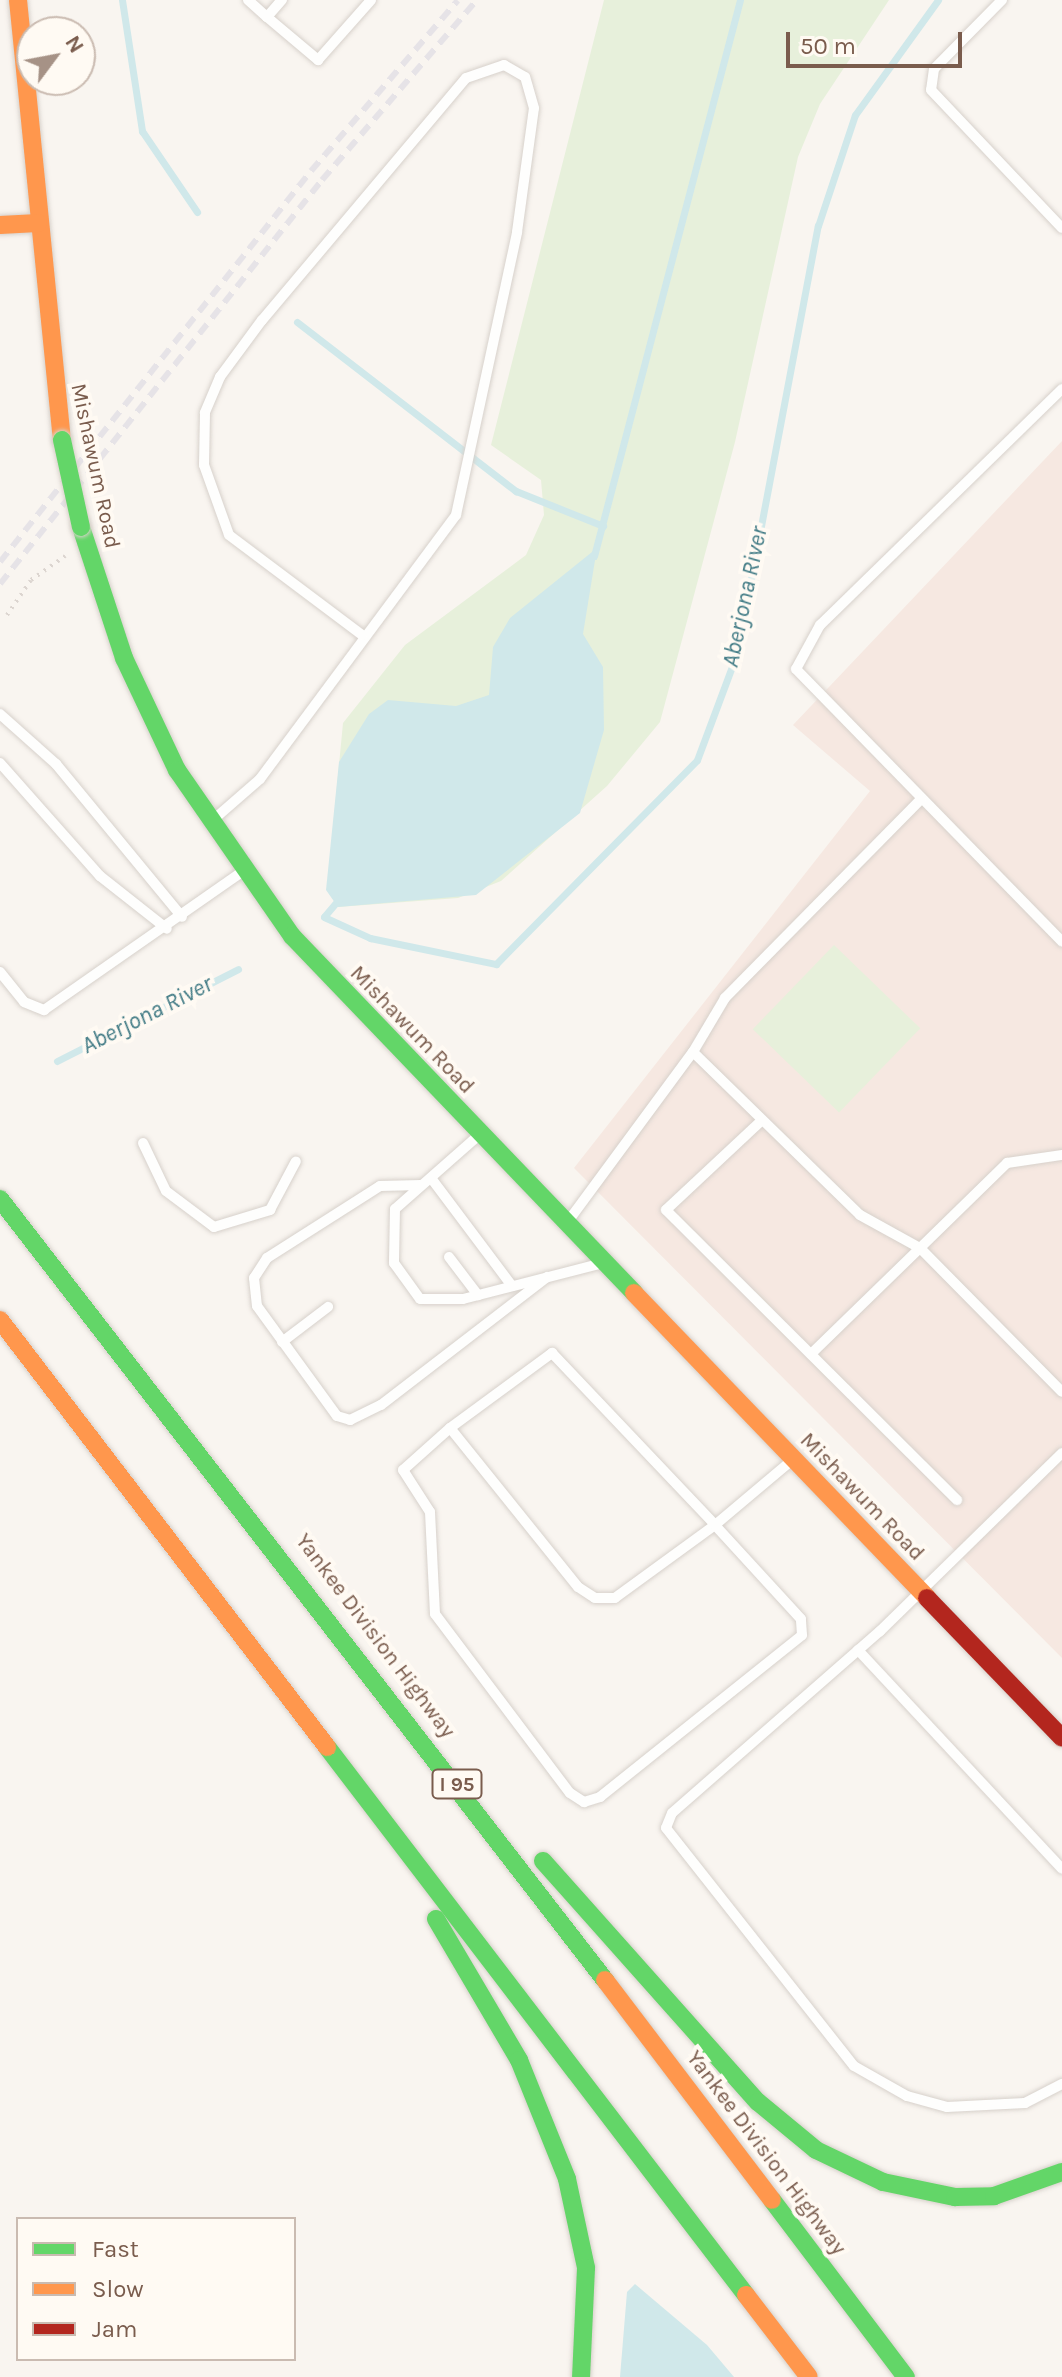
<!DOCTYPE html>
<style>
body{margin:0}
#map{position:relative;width:1062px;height:2377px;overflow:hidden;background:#f9f5f0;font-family:Karla,sans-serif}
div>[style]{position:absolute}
.commercial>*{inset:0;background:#f6e8e1}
.green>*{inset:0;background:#e7f0db;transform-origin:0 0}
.water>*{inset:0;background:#d0e8ea}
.stream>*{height:7px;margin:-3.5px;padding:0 3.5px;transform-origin:3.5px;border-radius:3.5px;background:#d0e8ea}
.path>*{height:4px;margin-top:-2px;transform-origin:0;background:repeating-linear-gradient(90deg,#dcd5d0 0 2px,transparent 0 8px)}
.roads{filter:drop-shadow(0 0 2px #d7d1cb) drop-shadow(0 0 2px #d7d1cb)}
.lane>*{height:10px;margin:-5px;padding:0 5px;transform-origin:5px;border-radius:5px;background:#fefefd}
.fast>*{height:18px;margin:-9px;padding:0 9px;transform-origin:9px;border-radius:9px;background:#63d668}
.slow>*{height:18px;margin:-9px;padding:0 9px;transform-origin:9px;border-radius:9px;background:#ff974d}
.jam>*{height:18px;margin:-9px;padding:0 9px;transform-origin:9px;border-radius:9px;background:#b3261e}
.rail>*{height:6px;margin-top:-3px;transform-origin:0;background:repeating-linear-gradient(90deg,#e6e3e7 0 12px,transparent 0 20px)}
.bridges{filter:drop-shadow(0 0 2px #d9d2cb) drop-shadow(0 0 2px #d9d2cb)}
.fast-bridge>*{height:18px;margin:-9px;padding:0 9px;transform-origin:9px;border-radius:9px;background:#63d668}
span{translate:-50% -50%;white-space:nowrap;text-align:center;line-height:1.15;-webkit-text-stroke:8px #fffaf3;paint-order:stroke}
.shield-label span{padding:2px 6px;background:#fffaf3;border:2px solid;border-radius:6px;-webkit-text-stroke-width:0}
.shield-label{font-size:20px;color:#7a5c4d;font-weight:700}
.street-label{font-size:22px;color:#7a5c4d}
.water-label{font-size:24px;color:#437c86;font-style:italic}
.legend{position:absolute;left:16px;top:2217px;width:280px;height:144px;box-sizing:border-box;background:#fffaf3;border:2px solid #cabbb1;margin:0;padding:10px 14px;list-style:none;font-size:24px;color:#7a5c4d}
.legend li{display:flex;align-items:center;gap:16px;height:40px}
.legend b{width:40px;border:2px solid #cabbb1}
.north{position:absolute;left:16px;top:16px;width:80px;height:80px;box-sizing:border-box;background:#fffaf3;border:2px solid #cabbb1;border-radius:50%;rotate:58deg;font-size:22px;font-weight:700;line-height:32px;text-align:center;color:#7a5c4d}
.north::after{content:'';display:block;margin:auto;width:28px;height:36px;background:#a69286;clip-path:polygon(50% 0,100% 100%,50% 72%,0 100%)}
.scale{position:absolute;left:786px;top:32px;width:176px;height:36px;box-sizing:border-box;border:4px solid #7a5c4d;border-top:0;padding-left:10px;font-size:24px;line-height:28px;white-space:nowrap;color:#7a5c4d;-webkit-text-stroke:6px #fffaf3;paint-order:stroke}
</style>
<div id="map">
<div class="commercial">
<div style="clip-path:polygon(1062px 441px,1062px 1658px,574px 1168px,870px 791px,793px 725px)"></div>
</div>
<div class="green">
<div style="clip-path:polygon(604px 0,889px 0,820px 104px,798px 157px,735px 442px,660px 722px,607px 786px,501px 881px,458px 898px,338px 907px,327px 890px,343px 723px,405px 645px,526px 555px,544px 515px,541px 480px,491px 445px)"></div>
<div style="left:834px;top:945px;width:120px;height:117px;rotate:44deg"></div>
</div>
<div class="water">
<div style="clip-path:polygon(597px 548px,583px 634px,603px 667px,604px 730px,580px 813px,476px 895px,338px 907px,326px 890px,339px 762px,369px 714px,388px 700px,456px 706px,489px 695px,493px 647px,510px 618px)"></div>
<div style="clip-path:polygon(635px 2284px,707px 2345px,734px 2377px,620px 2377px,627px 2292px)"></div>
</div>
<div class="stream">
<div style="left:122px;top:0;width:133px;rotate:81.3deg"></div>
<div style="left:142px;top:131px;width:98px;rotate:55.8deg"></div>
<div style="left:297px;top:322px;width:277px;rotate:37.7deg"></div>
<div style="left:516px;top:491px;width:94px;rotate:21.9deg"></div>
<div style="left:594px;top:556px;width:575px;rotate:-75.29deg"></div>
<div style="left:339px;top:899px;width:23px;rotate:130deg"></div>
<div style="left:324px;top:917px;width:51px;rotate:24.5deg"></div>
<div style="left:370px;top:938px;width:129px;rotate:11.7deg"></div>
<div style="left:496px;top:964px;width:286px;rotate:-45.4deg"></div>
<div style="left:697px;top:760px;width:114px;rotate:-69.5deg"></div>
<div style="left:737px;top:653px;width:435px;rotate:-79.3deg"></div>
<div style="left:818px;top:226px;width:117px;rotate:-71.6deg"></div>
<div style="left:855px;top:115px;width:142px;rotate:-54.2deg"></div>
<div style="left:57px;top:1061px;width:203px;rotate:-26.9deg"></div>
</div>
<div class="path">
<div style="left:7px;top:615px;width:42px;rotate:-55.6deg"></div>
<div style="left:31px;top:580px;width:42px;rotate:-35.2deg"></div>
</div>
<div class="roads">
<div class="lane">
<div style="left:248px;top:0;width:25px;rotate:42deg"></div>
<div style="left:267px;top:17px;width:23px;rotate:-49deg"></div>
<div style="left:1002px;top:0;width:97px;rotate:134.6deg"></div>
<div style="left:934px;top:69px;width:21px;rotate:98deg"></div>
<div style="left:931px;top:90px;width:190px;rotate:46.5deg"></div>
<div style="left:267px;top:17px;width:67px;rotate:40.1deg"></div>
<div style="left:318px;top:60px;width:80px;rotate:-48.5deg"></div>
<div style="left:1062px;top:389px;width:338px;rotate:135.7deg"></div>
<div style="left:820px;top:625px;width:50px;rotate:118.6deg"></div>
<div style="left:796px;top:669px;width:381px;rotate:45.7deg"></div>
<div style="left:0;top:714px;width:75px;rotate:41.8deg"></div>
<div style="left:56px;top:764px;width:198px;rotate:50.5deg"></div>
<div style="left:0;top:763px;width:151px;rotate:48.5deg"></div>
<div style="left:100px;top:876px;width:85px;rotate:38.3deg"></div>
<div style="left:213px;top:820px;width:62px;rotate:-41.1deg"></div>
<div style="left:260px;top:779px;width:329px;rotate:-53.4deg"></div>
<div style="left:456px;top:515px;width:289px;rotate:-77.8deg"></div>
<div style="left:517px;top:232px;width:125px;rotate:-82.2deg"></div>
<div style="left:534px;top:108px;width:32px;rotate:-106deg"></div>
<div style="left:525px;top:77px;width:24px;rotate:-150deg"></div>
<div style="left:504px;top:65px;width:40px;rotate:161.1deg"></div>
<div style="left:466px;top:78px;width:317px;rotate:130.1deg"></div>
<div style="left:262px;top:320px;width:71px;rotate:126.4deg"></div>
<div style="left:220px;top:377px;width:39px;rotate:113deg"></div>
<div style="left:205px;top:413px;width:52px;rotate:91.1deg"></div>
<div style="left:204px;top:465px;width:74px;rotate:70.3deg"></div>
<div style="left:229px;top:535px;width:166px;rotate:36.9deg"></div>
<div style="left:0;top:972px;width:38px;rotate:51deg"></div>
<div style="left:24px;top:1002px;width:22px;rotate:22deg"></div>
<div style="left:44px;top:1010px;width:241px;rotate:-34.9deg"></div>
<div style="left:693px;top:1052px;width:63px;rotate:-59.3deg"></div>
<div style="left:725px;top:998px;width:279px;rotate:-45.4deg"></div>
<div style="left:761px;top:1121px;width:130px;rotate:136.9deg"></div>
<div style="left:666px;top:1210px;width:411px;rotate:44.9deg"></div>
<div style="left:479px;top:1135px;width:112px;rotate:138.6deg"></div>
<div style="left:395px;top:1209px;width:54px;rotate:91.1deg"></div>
<div style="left:394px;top:1263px;width:44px;rotate:54.2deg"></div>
<div style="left:420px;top:1299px;width:43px"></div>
<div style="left:463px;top:1299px;width:140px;rotate:-14.4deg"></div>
<div style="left:143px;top:1143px;width:53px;rotate:64.4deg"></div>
<div style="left:166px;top:1191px;width:60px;rotate:36.9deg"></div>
<div style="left:214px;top:1227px;width:59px;rotate:-16.9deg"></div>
<div style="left:270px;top:1210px;width:55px;rotate:-62deg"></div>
<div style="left:431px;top:1178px;width:135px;rotate:53.1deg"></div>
<div style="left:421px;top:1185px;width:41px;rotate:178.6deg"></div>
<div style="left:380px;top:1186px;width:134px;rotate:147.5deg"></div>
<div style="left:267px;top:1258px;width:24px;rotate:123deg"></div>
<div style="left:254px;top:1278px;width:28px;rotate:84deg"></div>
<div style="left:257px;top:1306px;width:136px;rotate:54deg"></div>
<div style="left:337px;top:1416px;width:14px;rotate:17deg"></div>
<div style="left:350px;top:1420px;width:34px;rotate:-26deg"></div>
<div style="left:381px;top:1405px;width:210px;rotate:-37.6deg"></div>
<div style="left:569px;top:1220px;width:209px;rotate:-53.6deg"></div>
<div style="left:693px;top:1052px;width:233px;rotate:44.3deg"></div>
<div style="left:860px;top:1215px;width:68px;rotate:28.8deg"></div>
<div style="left:920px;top:1248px;width:122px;rotate:-44.3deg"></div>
<div style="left:1007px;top:1163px;width:56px;rotate:-8.3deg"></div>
<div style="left:449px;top:1257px;width:48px;rotate:52.7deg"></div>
<div style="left:282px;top:1342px;width:58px;rotate:-37.3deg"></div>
<div style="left:552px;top:1353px;width:237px;rotate:46.5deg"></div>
<div style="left:715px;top:1525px;width:124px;rotate:143.9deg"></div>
<div style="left:615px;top:1598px;width:20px;rotate:180deg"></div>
<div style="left:595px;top:1598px;width:20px;rotate:-147deg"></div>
<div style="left:578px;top:1587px;width:204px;rotate:-128.8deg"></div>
<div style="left:450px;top:1428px;width:127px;rotate:-36.3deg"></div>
<div style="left:811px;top:1354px;width:152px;rotate:-44.2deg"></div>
<div style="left:920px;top:1248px;width:202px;rotate:45.4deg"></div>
<div style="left:450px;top:1428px;width:63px;rotate:138.2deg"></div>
<div style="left:403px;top:1470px;width:50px;rotate:57.3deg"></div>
<div style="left:430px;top:1512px;width:102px;rotate:87.2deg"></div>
<div style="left:435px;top:1614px;width:224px;rotate:53deg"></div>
<div style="left:570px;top:1793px;width:17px;rotate:33deg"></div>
<div style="left:584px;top:1802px;width:17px;rotate:-17deg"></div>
<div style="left:600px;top:1797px;width:259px;rotate:-38.7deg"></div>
<div style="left:802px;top:1635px;width:16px;rotate:-94deg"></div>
<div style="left:801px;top:1619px;width:127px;rotate:-132.5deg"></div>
<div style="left:715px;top:1525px;width:99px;rotate:-40.1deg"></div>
<div style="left:1062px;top:1453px;width:255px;rotate:135.6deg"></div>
<div style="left:880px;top:1631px;width:276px;rotate:138.8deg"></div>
<div style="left:672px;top:1813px;width:16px;rotate:112deg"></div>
<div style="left:666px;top:1828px;width:303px;rotate:51.7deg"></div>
<div style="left:854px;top:2066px;width:61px;rotate:29.5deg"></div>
<div style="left:907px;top:2096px;width:41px;rotate:15.4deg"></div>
<div style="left:947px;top:2107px;width:78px;rotate:-2.9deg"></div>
<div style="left:1025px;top:2103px;width:42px;rotate:-27.2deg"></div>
<div style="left:858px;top:1650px;width:299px;rotate:47deg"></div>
</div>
<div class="fast">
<div style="left:81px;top:527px;width:138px;rotate:71.8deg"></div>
<div style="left:124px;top:658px;width:124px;rotate:64.7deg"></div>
<div style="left:177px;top:770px;width:202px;rotate:55.3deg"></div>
<div style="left:292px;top:936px;width:494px;rotate:46.2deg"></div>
<div style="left:0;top:1199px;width:988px;rotate:52.24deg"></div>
<div style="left:327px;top:1747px;width:690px;rotate:52.6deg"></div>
<div style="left:543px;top:1861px;width:323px;rotate:48.3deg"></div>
<div style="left:758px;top:2102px;width:75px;rotate:39.6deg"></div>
<div style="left:816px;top:2150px;width:74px;rotate:25.5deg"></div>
<div style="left:883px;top:2182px;width:74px;rotate:11.8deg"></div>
<div style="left:955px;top:2197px;width:39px;rotate:-1deg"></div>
<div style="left:994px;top:2196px;width:72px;rotate:-19.4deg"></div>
<div style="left:436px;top:1919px;width:164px;rotate:59.5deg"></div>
<div style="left:519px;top:2060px;width:128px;rotate:68deg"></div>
<div style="left:567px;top:2179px;width:91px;rotate:77.9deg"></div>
<div style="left:586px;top:2268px;width:109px;rotate:92.6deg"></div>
<div style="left:772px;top:2200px;width:222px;rotate:52.9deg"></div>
</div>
<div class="slow">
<div style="left:18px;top:0;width:442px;rotate:84.3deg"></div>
<div style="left:0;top:225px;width:38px;rotate:-3deg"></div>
<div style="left:634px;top:1293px;width:423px;rotate:46.1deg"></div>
<div style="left:0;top:1320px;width:538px;rotate:52.55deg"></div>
<div style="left:605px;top:1980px;width:276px;rotate:52.8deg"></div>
<div style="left:746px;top:2295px;width:103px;rotate:52.5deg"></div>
</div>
<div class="jam">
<div style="left:927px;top:1598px;width:194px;rotate:46deg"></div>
</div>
</div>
<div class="rail">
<div style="left:0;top:562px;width:500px;rotate:-51.5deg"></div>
<div style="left:311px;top:171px;width:225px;rotate:-49.3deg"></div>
<div style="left:0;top:584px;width:517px;rotate:-51.44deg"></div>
<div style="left:322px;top:180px;width:238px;rotate:-49.3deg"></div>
</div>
<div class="bridges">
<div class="fast-bridge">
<div style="left:62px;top:440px;width:89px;rotate:77.7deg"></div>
</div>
</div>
<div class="shield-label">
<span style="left:457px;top:1784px">I 95</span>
</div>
<div class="street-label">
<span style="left:95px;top:466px;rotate:78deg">Mishawum Road</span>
<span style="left:412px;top:1030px;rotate:46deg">Mishawum Road</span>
<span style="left:862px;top:1497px;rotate:46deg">Mishawum Road</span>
<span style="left:375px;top:1636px;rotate:53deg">Yankee Division Highway</span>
<span style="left:766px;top:2153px;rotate:53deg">Yankee Division Highway</span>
</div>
<div class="water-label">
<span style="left:745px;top:597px;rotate:-78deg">Aberjona River</span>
<span style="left:147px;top:1015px;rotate:-27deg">Aberjona River</span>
</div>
<ul class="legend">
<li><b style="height:10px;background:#63d668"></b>Fast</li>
<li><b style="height:10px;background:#ff974d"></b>Slow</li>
<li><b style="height:10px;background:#b3261e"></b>Jam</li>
</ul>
<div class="north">N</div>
<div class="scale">50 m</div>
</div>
